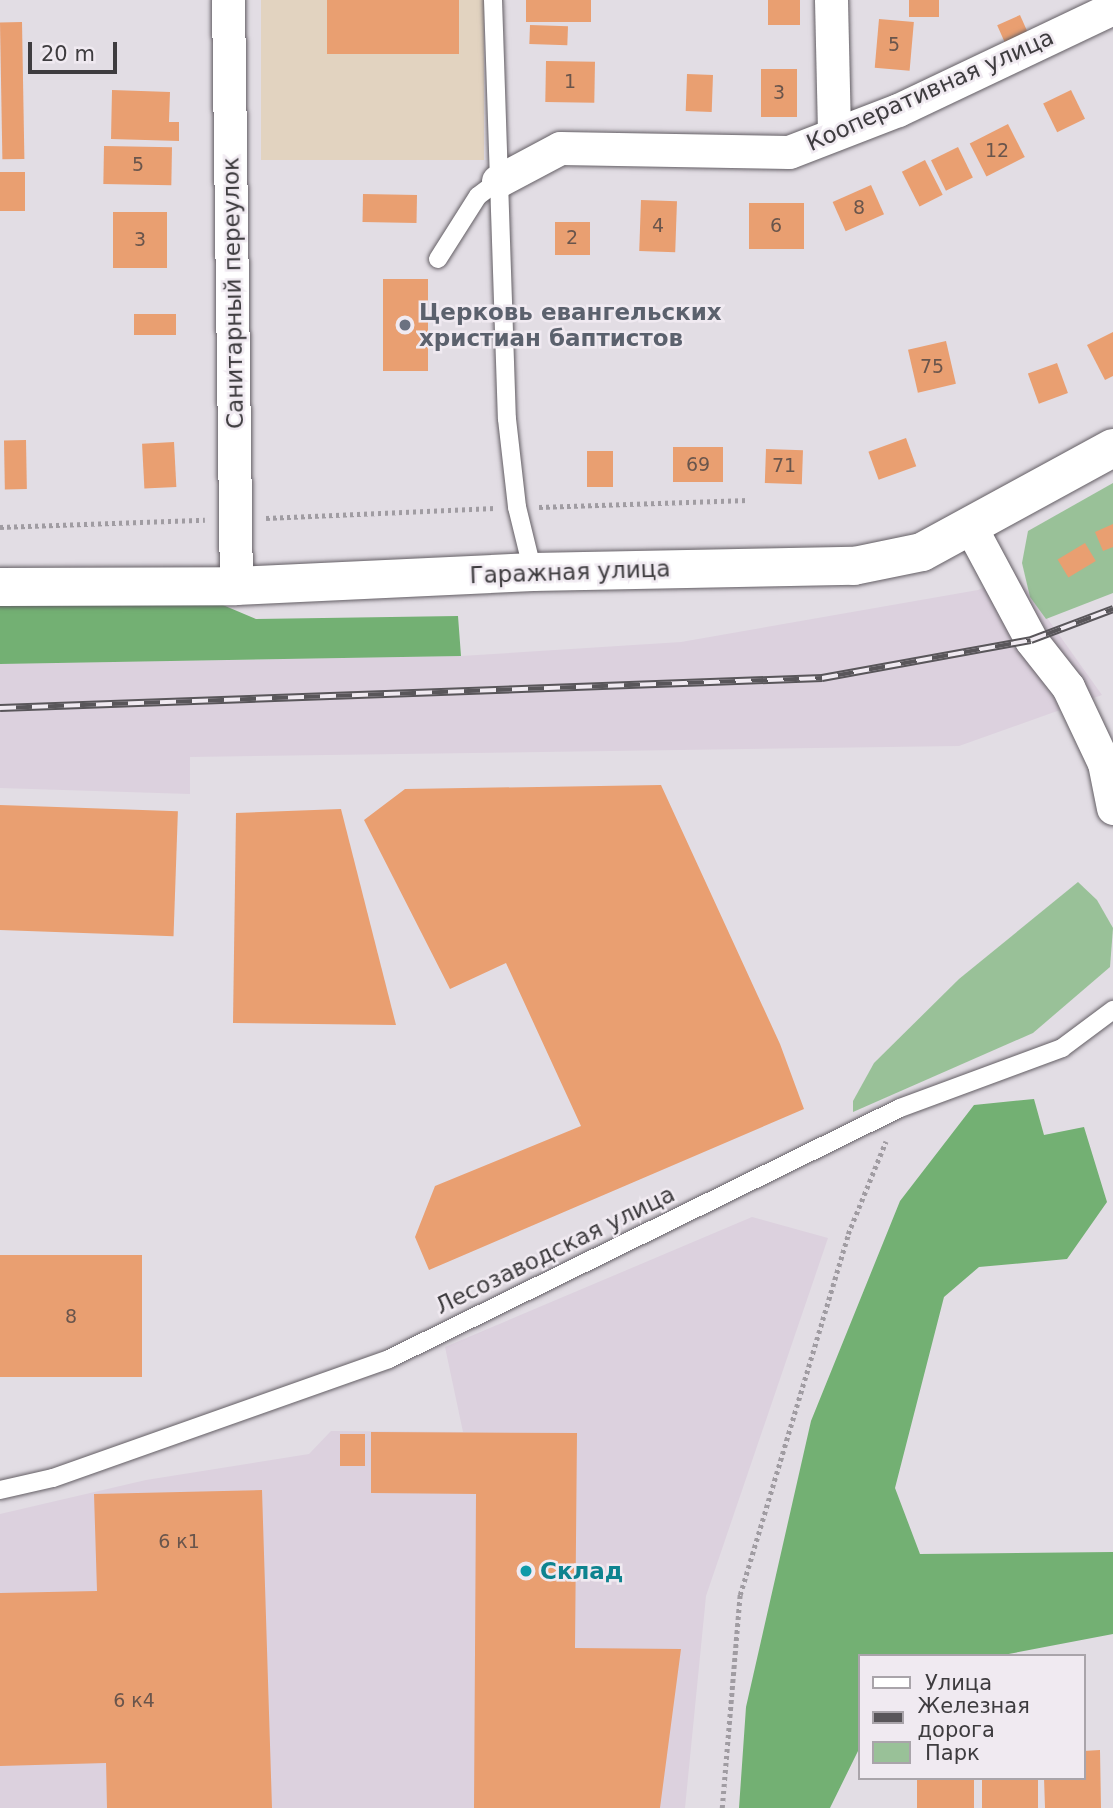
<!DOCTYPE html>
<meta charset="utf-8">
<style>
body{margin:0}
#map{position:relative;width:1113px;height:1808px;overflow:hidden;background:#e2dde4;font-family:"DejaVu Sans",sans-serif}
div>[style]{position:absolute}
.built>*{inset:0;background:#dcd1de}
.education>*{inset:0;background:#e2d3c0;transform-origin:0 0}
.green>*{inset:0;background:#99c198}
.forest>*{inset:0;background:#73b073}
.building>*{inset:0;background:#e99f71;transform-origin:0 0}
.path>*{height:4.5px;margin-top:-2.25px;transform-origin:0;background:repeating-linear-gradient(90deg,#a09ca2 0 3.5px,transparent 0 7px)}
.roads{filter:drop-shadow(0 0 2px #635e64) drop-shadow(0 0 2px #635e64)}
.service>*{height:18px;margin:-9px;padding:0 9px;transform-origin:9px;border-radius:9px;background:#fff}
.minor>*{height:33px;margin:-16.5px;padding:0 16.5px;transform-origin:16.5px;border-radius:16.5px;background:#fff}
.tertiary>*{height:38px;margin:-19px;padding:0 19px;transform-origin:19px;border-radius:19px;background:#fff}
.rail>*{height:8px;margin-top:-4px;transform-origin:0;background:repeating-linear-gradient(90deg,#f0eaf1 0 16px,#59565a 0 32px);box-sizing:border-box;border-block:2px solid #59565a}
.dots>*{width:19px;height:19px;translate:-50% -50%;box-sizing:border-box;border:4px solid #f0eaf1;border-radius:50%}
span{translate:-50% -50%;white-space:nowrap;text-align:center;line-height:1.15;-webkit-text-stroke:5px #f0eaf1;paint-order:stroke}
.number-label{font-size:19px;color:#69554c}
.number-label span{-webkit-text-stroke-width:0}
.street-label{font-size:23px;color:#3e3c3f}
.worship-label{font-size:23px;color:#5b616d;font-weight:700}
.left{translate:0 -50%;text-align:left}
.culture-label{font-size:23px;color:#0d838f;font-weight:700}
.legend{position:absolute;left:858px;top:1654px;width:228px;height:126px;box-sizing:border-box;background:#f0eaf1;border:2px solid #a9a4aa;margin:0;padding:9px 12px;list-style:none;font-size:21px;color:#3e3c3f}
.legend li{display:flex;align-items:center;gap:14px;height:35px}
.legend b{width:35px;border:2px solid #a9a4aa}
.scale{position:absolute;left:28px;top:42px;width:89px;height:32px;box-sizing:border-box;border:4px solid #3e3c3f;border-top:0;padding-left:9px;font-size:21px;line-height:24px;white-space:nowrap;color:#3e3c3f;-webkit-text-stroke:5px #f0eaf1;paint-order:stroke}
</style>
<div id="map">
<div class="built">
<div style="clip-path:polygon(1015px 573px,1102px 695px,959px 746px,190px 757px,190px 794px,0 788px,0 664px,461px 656px,681px 642px,978px 590px)"></div>
<div style="clip-path:polygon(752px 1217px,828px 1238px,706px 1596px,685px 1808px,0 1808px,0 1514px,146px 1480px,309px 1454px,331px 1431px,463px 1432px,445px 1347px)"></div>
</div>
<div class="education">
<div style="left:261px;top:0;width:223px;height:160px"></div>
</div>
<div class="green">
<div style="clip-path:polygon(1113px 483px,1113px 593px,1046px 619px,1030px 597px,1022px 563px,1028px 531px)"></div>
<div style="clip-path:polygon(1078px 882px,1097px 900px,1113px 928px,1110px 967px,1033px 1033px,853px 1112px,853px 1101px,874px 1063px,959px 979px)"></div>
</div>
<div class="forest">
<div style="clip-path:polygon(211px 600px,256px 619px,458px 616px,461px 656px,0 664px,0 606px)"></div>
<div style="clip-path:polygon(1034px 1099px,1044px 1135px,1084px 1127px,1107px 1202px,1067px 1259px,979px 1267px,944px 1297px,895px 1488px,920px 1554px,1113px 1552px,1113px 1634px,998px 1656px,859px 1656px,859px 1749px,830px 1808px,739px 1808px,746px 1707px,811px 1421px,900px 1201px,974px 1105px)"></div>
</div>
<div class="building">
<div style="left:327px;top:0;width:132px;height:54px"></div>
<div style="left:526px;top:0;width:65px;height:22px"></div>
<div style="left:768px;top:0;width:32px;height:25px"></div>
<div style="left:909px;top:0;width:30px;height:17px"></div>
<div style="left:1020px;top:15px;width:32px;height:25px;rotate:66deg"></div>
<div style="left:879px;top:19px;width:35px;height:49px;rotate:5deg"></div>
<div style="left:22px;top:22px;width:137px;height:22px;rotate:89deg"></div>
<div style="left:530px;top:25px;width:38px;height:19px;rotate:2deg"></div>
<div style="left:546px;top:61px;width:49px;height:41px;rotate:1deg"></div>
<div style="left:761px;top:69px;width:36px;height:48px"></div>
<div style="left:687px;top:74px;width:26px;height:37px;rotate:2deg"></div>
<div style="clip-path:polygon(112px 90px,170px 92px,169px 122px,179px 122px,179px 141px,111px 139px)"></div>
<div style="left:1071px;top:90px;width:32px;height:31px;rotate:64deg"></div>
<div style="left:1008px;top:124px;width:37px;height:43px;rotate:63deg"></div>
<div style="left:104px;top:146px;width:68px;height:38px;rotate:1deg"></div>
<div style="left:958px;top:147px;width:34px;height:30px;rotate:64deg"></div>
<div style="left:925px;top:160px;width:39px;height:26px;rotate:63deg"></div>
<div style="left:0;top:172px;width:25px;height:39px"></div>
<div style="left:871px;top:185px;width:32px;height:42px;rotate:66deg"></div>
<div style="left:363px;top:194px;width:54px;height:28px;rotate:1deg"></div>
<div style="left:641px;top:200px;width:36px;height:51px;rotate:2deg"></div>
<div style="left:749px;top:203px;width:55px;height:46px"></div>
<div style="left:113px;top:212px;width:54px;height:56px"></div>
<div style="left:555px;top:222px;width:35px;height:33px"></div>
<div style="left:383px;top:279px;width:45px;height:92px"></div>
<div style="left:134px;top:314px;width:42px;height:21px"></div>
<div style="clip-path:polygon(1113px 332px,1113px 376px,1105px 380px,1087px 345px)"></div>
<div style="left:946px;top:341px;width:44px;height:39px;rotate:77deg"></div>
<div style="left:1057px;top:363px;width:32px;height:31px;rotate:70deg"></div>
<div style="left:906px;top:438px;width:30px;height:40px;rotate:70deg"></div>
<div style="left:26px;top:440px;width:49px;height:22px;rotate:89deg"></div>
<div style="left:174px;top:442px;width:45px;height:32px;rotate:87deg"></div>
<div style="left:673px;top:447px;width:50px;height:35px"></div>
<div style="left:766px;top:449px;width:37px;height:34px;rotate:2deg"></div>
<div style="left:587px;top:451px;width:26px;height:36px"></div>
<div style="clip-path:polygon(1113px 524px,1113px 547px,1103px 551px,1095px 532px)"></div>
<div style="left:1085px;top:543px;width:21px;height:32px;rotate:59deg"></div>
<div style="clip-path:polygon(661px 785px,780px 1044px,804px 1109px,429px 1270px,415px 1237px,435px 1186px,581px 1126px,506px 963px,450px 989px,364px 820px,405px 789px)"></div>
<div style="left:0;top:805px;width:178px;height:125px;rotate:2deg"></div>
<div style="clip-path:polygon(341px 809px,396px 1025px,233px 1023px,236px 813px)"></div>
<div style="left:142px;top:1255px;width:122px;height:142px;rotate:90deg"></div>
<div style="clip-path:polygon(371px 1432px,577px 1433px,575px 1648px,681px 1649px,660px 1808px,474px 1808px,476px 1494px,371px 1493px)"></div>
<div style="left:340px;top:1434px;width:25px;height:32px"></div>
<div style="clip-path:polygon(262px 1490px,272px 1808px,107px 1808px,106px 1763px,0 1766px,0 1593px,97px 1591px,94px 1494px)"></div>
<div style="clip-path:polygon(1100px 1750px,1101px 1808px,1045px 1808px,1044px 1778px,1083px 1778px,1083px 1751px)"></div>
<div style="left:917px;top:1778px;width:57px;height:30px"></div>
<div style="left:982px;top:1778px;width:56px;height:30px"></div>
</div>
<div class="path">
<div style="left:539px;top:507px;width:209px;rotate:-1.9deg"></div>
<div style="left:266px;top:518px;width:229px;rotate:-2.5deg"></div>
<div style="left:0;top:527px;width:205px;rotate:-2deg"></div>
<div style="left:722px;top:1808px;width:214px;rotate:-85.2deg"></div>
<div style="left:740px;top:1595px;width:377px;rotate:-73.3deg"></div>
<div style="left:848px;top:1234px;width:100px;rotate:-67.8deg"></div>
</div>
<div class="roads">
<div class="service">
<div style="left:493px;top:0;width:419px;rotate:88.1deg"></div>
<div style="left:507px;top:419px;width:89px;rotate:83.5deg"></div>
<div style="left:517px;top:507px;width:67px;rotate:76.2deg"></div>
<div style="left:438px;top:259px;width:75px;rotate:-57.6deg"></div>
<div style="left:478px;top:196px;width:25px;rotate:-37deg"></div>
<div style="left:0;top:1490px;width:54px;rotate:-12.8deg"></div>
<div style="left:53px;top:1478px;width:356px;rotate:-19.5deg"></div>
<div style="left:389px;top:1359px;width:569px;rotate:-26.16deg"></div>
<div style="left:900px;top:1108px;width:173px;rotate:-20.3deg"></div>
<div style="left:1062px;top:1048px;width:64px;rotate:-36.7deg"></div>
</div>
<div class="minor">
<div style="left:228px;top:0;width:586px;rotate:89.22deg"></div>
<div style="left:831px;top:0;width:134px;rotate:88.7deg"></div>
<div style="left:498px;top:181px;width:70px;rotate:-28deg"></div>
<div style="left:560px;top:148px;width:229px;rotate:1deg"></div>
<div style="left:789px;top:152px;width:117px;rotate:-21.1deg"></div>
<div style="left:898px;top:110px;width:238px;rotate:-25.4deg"></div>
<div style="left:970px;top:526px;width:129px;rotate:61.8deg"></div>
<div style="left:1031px;top:640px;width:60px;rotate:51.8deg"></div>
<div style="left:1068px;top:687px;width:84px;rotate:64.7deg"></div>
<div style="left:1104px;top:763px;width:46px;rotate:78.7deg"></div>
</div>
<div class="tertiary">
<div style="left:0;top:587px;width:236px;rotate:-0.2deg"></div>
<div style="left:236px;top:586px;width:297px;rotate:-2.7deg"></div>
<div style="left:533px;top:572px;width:321px;rotate:-1.1deg"></div>
<div style="left:854px;top:566px;width:69px;rotate:-11.6deg"></div>
<div style="left:922px;top:552px;width:217px;rotate:-28.6deg"></div>
</div>
</div>
<div class="rail">
<div style="left:0;top:708px;width:823px;rotate:-2.09deg"></div>
<div style="left:822px;top:678px;width:212px;rotate:-10.3deg"></div>
<div style="left:1031px;top:640px;width:88px;rotate:-20.7deg"></div>
</div>
<div class="dots">
<div style="left:405px;top:325px;background:#6b7280"></div>
<div style="left:526px;top:1571px;background:#0f9aa8"></div>
</div>
<div class="number-label">
<span style="left:894px;top:45px">5</span>
<span style="left:570px;top:82px">1</span>
<span style="left:779px;top:93px">3</span>
<span style="left:997px;top:151px">12</span>
<span style="left:138px;top:165px">5</span>
<span style="left:859px;top:208px">8</span>
<span style="left:658px;top:226px">4</span>
<span style="left:776px;top:226px">6</span>
<span style="left:572px;top:238px">2</span>
<span style="left:140px;top:240px">3</span>
<span style="left:932px;top:367px">75</span>
<span style="left:698px;top:465px">69</span>
<span style="left:784px;top:466px">71</span>
<span style="left:71px;top:1317px">8</span>
<span style="left:179px;top:1542px">6 к1</span>
<span style="left:134px;top:1701px">6 к4</span>
</div>
<div class="street-label">
<span style="left:930px;top:90px;rotate:-24deg">Кооперативная улица</span>
<span style="left:233px;top:293px;rotate:-91deg">Санитарный переулок</span>
<span style="left:570px;top:572px;rotate:-2deg">Гаражная улица</span>
<span style="left:555px;top:1250px;rotate:-26deg">Лесозаводская улица</span>
</div>
<div class="worship-label">
<span class="left" style="left:419px;top:325px">Церковь евангельских<br>христиан баптистов</span>
</div>
<div class="culture-label">
<span class="left" style="left:540px;top:1571px">Склад</span>
</div>
<ul class="legend">
<li><b style="height:9px;background:#fff"></b>Улица</li>
<li><b style="height:9px;background:#59565a"></b>Железная дорога</li>
<li><b style="height:19px;background:#99c198"></b>Парк</li>
</ul>
<div class="scale">20 m</div>
</div>
